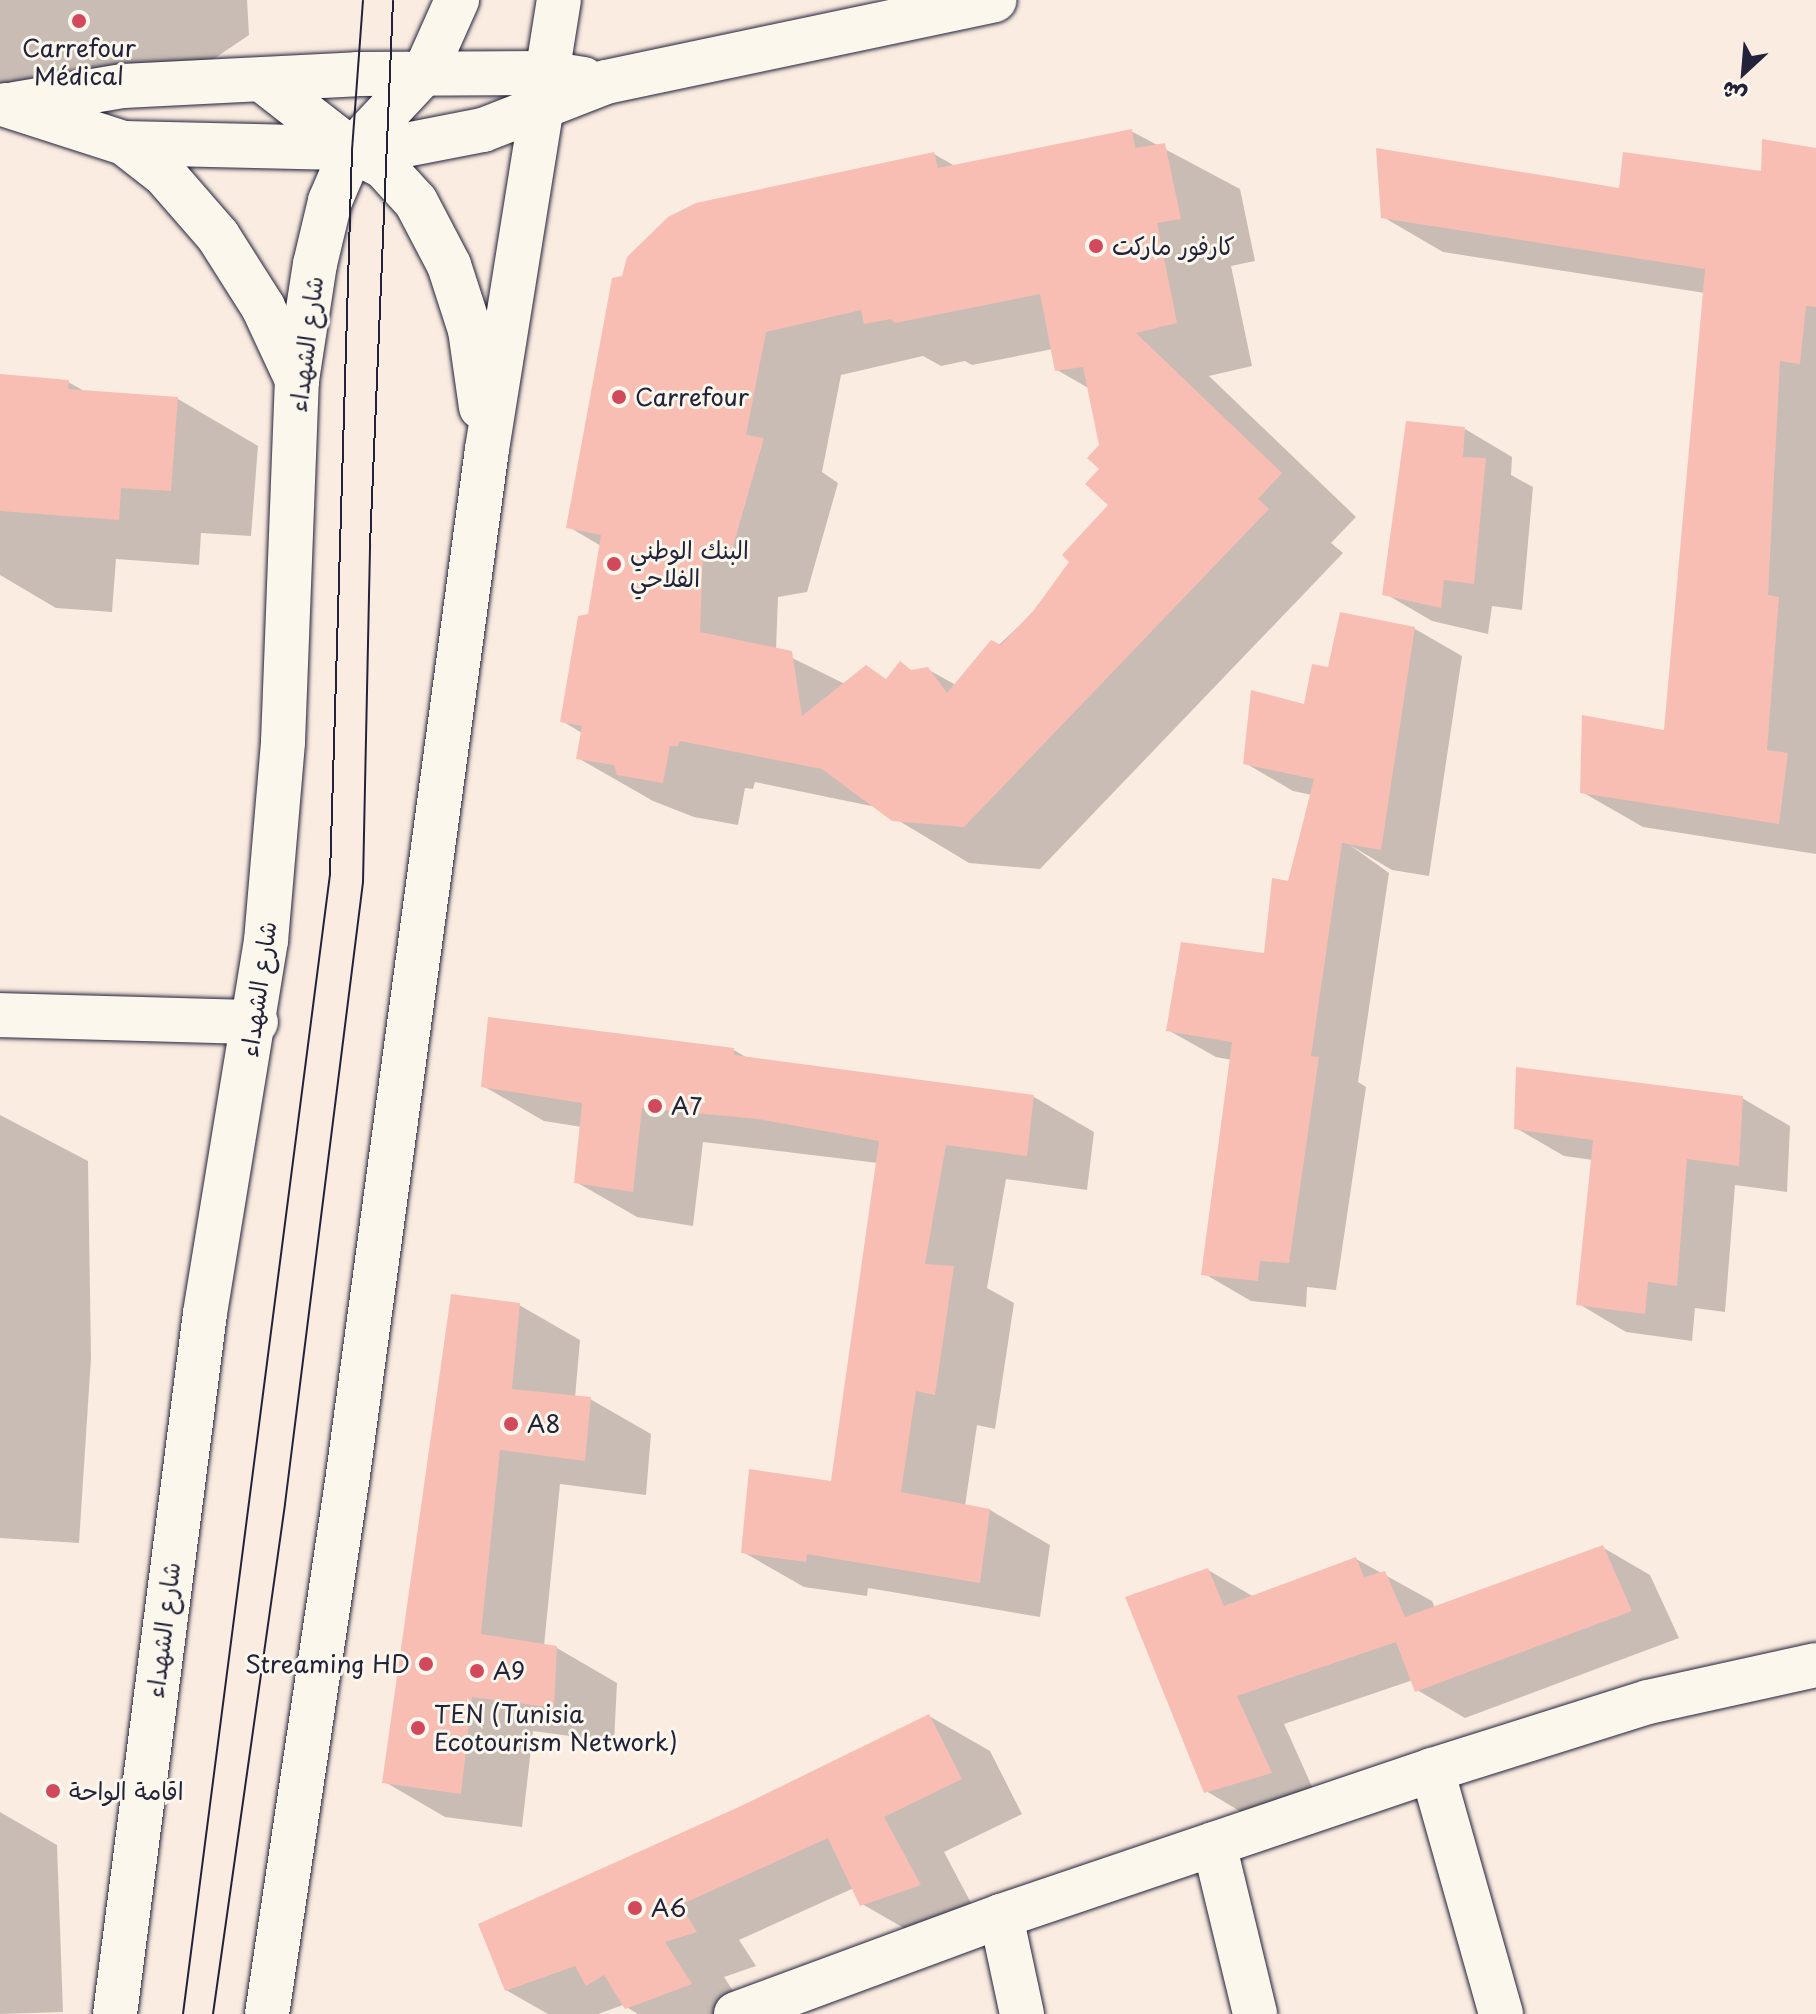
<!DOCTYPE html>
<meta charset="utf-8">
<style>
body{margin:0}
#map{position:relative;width:1816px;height:2014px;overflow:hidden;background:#fbece1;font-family:"Playpen Sans","Playpen Sans Arabic",sans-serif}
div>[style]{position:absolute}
.shadow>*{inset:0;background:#0003}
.building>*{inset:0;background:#f9beb3}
.roads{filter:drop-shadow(0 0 2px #22223b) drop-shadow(0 0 2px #22223b)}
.minor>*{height:44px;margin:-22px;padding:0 22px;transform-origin:22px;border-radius:22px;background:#fbf7ec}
.tertiary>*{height:44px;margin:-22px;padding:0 22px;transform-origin:22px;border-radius:22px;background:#fbf7ec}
.secondary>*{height:44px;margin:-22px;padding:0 22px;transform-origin:22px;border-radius:22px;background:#fbf7ec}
.tram>*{height:2px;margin:-1px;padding:0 1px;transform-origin:1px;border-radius:1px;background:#22223b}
.dots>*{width:22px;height:22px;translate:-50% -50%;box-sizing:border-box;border:4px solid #fbf7ec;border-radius:50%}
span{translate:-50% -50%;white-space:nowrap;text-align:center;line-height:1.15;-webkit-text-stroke:6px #fbf7ec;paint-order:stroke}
.poi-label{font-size:24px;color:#22223b}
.left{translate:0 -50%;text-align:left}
.right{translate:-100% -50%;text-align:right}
.street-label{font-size:24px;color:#22223b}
.north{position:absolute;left:1704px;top:32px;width:80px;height:80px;-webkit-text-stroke:6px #fbf7ec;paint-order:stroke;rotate:206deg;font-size:22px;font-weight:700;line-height:32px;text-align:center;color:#22223b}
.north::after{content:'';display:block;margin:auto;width:28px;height:36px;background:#22223b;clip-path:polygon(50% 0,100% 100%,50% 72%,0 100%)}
</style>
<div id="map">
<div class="shadow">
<div style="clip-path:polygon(0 0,247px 0,249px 35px,190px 75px,0 84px)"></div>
<div style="clip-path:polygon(evenodd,1131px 131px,1240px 189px,1255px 261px,1231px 266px,1252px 366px,1209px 376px,1356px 517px,1331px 543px,1343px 553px,1040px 869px,969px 863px,876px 807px,755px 782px,753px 789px,745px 788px,738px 825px,694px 817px,653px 801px,578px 758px,582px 733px,562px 721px,590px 615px,601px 546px,569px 527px,934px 154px,955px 166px,1131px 131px,1053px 349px,1057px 370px,1090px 389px,1111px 505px,1035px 611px,956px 685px,927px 669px,914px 672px,900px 664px,888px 680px,845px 684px,776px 650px,778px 597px,807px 592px,838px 483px,822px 472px,841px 375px,923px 356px,941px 366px,965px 361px,972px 365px,1053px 349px)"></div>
<div style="clip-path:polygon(1816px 150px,1816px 854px,1643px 827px,1582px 792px,1666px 733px,1705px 293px,1443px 252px,1383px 217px,1763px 173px)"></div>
<div style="clip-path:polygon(0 376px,68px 382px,86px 392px,178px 399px,258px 446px,251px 536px,201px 533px,199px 565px,116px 559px,112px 612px,56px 608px,0 575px)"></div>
<div style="clip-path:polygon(1465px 429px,1512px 457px,1511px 475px,1533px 487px,1522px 610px,1492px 606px,1488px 634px,1432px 621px,1384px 593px)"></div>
<div style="clip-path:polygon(1415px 629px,1462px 656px,1429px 876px,1392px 870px,1350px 845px,1389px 873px,1358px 1082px,1366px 1087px,1336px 1290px,1307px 1287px,1306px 1307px,1251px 1301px,1203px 1273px,1232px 1060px,1216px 1057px,1168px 1030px,1266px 956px,1289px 883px,1312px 795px,1293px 791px,1245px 763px,1306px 706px,1329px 669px)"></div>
<div style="clip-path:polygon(734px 1050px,749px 1059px,1034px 1097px,1094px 1132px,1087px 1190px,1006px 1179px,987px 1288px,1014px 1303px,995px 1429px,977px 1425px,965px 1506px,990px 1510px,1050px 1545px,1040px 1617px,868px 1588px,867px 1596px,804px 1587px,743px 1552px,832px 1484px,878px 1163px,703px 1142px,693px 1226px,637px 1217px,576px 1182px,582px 1127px,544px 1121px,483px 1086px)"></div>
<div style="clip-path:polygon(1742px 1098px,1790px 1126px,1787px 1192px,1735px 1185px,1725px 1312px,1695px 1308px,1692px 1341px,1626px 1332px,1579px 1304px,1593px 1160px,1564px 1156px,1516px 1128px)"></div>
<div style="clip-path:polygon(0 1115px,88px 1161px,91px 1358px,79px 1543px,0 1538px)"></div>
<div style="clip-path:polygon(519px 1305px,580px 1340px,575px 1398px,590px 1399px,651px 1434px,646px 1495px,560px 1484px,544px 1646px,557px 1648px,617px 1683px,614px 1742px,533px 1731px,522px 1827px,445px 1817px,385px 1782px)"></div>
<div style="clip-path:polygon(1602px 1547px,1650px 1575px,1679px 1638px,1465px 1718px,1417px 1690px,1413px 1680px,1284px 1724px,1318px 1800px,1253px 1819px,1206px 1791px,1208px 1570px,1254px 1597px,1356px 1559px,1432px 1601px,1435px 1608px)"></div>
<div style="clip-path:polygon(929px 1716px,990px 1751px,1022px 1814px,944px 1852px,980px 1920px,923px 1939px,862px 1904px,854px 1888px,739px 1940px,756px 1966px,724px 1977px,748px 2014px,638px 2014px,623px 2005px,598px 2014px,548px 2014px,506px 1990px,742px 1808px)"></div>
<div style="clip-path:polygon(0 1812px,57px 1845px,63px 2012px,0 2014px)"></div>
</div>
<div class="building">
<div style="clip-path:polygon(evenodd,1132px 129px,1135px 148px,1165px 143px,1181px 219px,1157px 223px,1177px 323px,1136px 333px,1282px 473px,1258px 499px,1269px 509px,964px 827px,892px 821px,822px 769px,680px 741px,678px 746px,670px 746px,663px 783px,617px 775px,614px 765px,576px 759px,582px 726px,560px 722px,578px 616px,588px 614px,601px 535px,566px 528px,612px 278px,622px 276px,627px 257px,668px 217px,696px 203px,934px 152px,938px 168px,1132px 129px,1040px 294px,1055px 371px,1083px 367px,1099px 445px,1087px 458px,1099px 469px,1085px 484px,1108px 505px,1062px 555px,1069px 562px,1034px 610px,1001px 645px,991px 640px,947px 693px,928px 667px,911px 670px,900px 661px,886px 679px,866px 665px,802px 716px,792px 651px,700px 632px,703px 554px,732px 550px,764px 438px,746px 435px,766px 332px,861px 310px,864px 324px,891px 319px,895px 323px,1040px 294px)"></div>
<div style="clip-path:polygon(1762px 139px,1816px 148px,1816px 307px,1806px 306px,1800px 364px,1780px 361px,1768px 595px,1779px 597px,1767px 750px,1788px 753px,1779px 824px,1580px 793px,1582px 715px,1664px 730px,1705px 269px,1381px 218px,1376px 148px,1619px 188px,1623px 152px,1761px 171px)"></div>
<div style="clip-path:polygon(0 374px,69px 380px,68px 389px,178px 397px,171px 491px,121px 488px,119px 520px,0 511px)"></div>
<div style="clip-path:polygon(1406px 421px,1465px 427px,1463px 457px,1486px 458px,1474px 584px,1444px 580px,1441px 608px,1382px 595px)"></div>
<div style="clip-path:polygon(1340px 612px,1415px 627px,1381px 850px,1342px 843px,1311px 1056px,1319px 1057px,1289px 1263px,1260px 1261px,1258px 1281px,1201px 1275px,1232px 1042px,1166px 1031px,1181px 942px,1264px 953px,1272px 878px,1288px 881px,1314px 779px,1243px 764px,1251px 690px,1304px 704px,1312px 664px,1328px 667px)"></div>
<div style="clip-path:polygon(488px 1017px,734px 1048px,734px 1055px,1034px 1095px,1027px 1156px,946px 1145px,925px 1264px,954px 1266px,935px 1395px,916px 1391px,901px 1492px,990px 1509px,980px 1583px,807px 1554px,806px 1562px,741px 1553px,749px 1469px,831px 1481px,879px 1141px,758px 1119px,642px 1108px,633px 1192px,574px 1183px,582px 1103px,481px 1087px)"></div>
<div style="clip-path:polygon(1516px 1067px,1743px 1096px,1739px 1166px,1687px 1159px,1677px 1286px,1648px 1282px,1645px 1314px,1576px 1305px,1593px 1140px,1514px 1129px)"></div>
<div style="clip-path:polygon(451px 1294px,520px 1303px,512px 1389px,591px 1397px,585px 1461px,500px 1450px,481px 1634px,557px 1646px,554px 1708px,472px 1697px,461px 1794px,382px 1783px)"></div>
<div style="clip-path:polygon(1603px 1545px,1632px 1611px,1415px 1692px,1396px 1642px,1237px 1696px,1272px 1773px,1204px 1793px,1125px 1597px,1208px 1568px,1224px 1606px,1356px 1557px,1364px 1577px,1385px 1571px,1405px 1617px)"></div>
<div style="clip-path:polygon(929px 1714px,962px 1779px,884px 1817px,921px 1885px,860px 1906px,828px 1838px,680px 1905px,697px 1932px,665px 1942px,692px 1984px,625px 2009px,604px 1975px,586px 1986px,575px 1966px,505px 1991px,478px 1924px,741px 1806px)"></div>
</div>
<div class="roads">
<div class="minor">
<div style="left:0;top:1015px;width:256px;rotate:1.6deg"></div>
<div style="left:1432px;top:1770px;width:254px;rotate:74.2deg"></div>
<div style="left:1214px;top:1844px;width:175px;rotate:76.4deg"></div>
<div style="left:1001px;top:1916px;width:100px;rotate:77.9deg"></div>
</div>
<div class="tertiary">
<div style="left:15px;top:104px;width:109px;rotate:-9.5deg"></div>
<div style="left:123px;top:86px;width:234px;rotate:-2.9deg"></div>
<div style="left:357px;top:74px;width:189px;rotate:-0.3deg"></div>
<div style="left:546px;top:73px;width:38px;rotate:9deg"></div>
<div style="left:6px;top:105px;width:124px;rotate:17.9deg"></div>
<div style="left:124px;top:143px;width:261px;rotate:1.3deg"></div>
<div style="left:385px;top:149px;width:100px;rotate:-11deg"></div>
<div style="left:483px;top:130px;width:132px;rotate:-21.3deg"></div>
<div style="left:606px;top:82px;width:397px;rotate:-11.9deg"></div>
<div style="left:736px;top:2014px;width:283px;rotate:-20.3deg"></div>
<div style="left:1001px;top:1916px;width:455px;rotate:-18.7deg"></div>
<div style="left:1432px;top:1770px;width:226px;rotate:-17.5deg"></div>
<div style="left:1648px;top:1702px;width:172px;rotate:-12.4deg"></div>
</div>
<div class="secondary">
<div style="left:266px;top:83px;width:109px;rotate:37.9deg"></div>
<div style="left:352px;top:150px;width:36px;rotate:28deg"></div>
<div style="left:384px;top:167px;width:47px;rotate:47.6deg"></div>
<div style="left:416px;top:202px;width:71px;rotate:62.4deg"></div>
<div style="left:449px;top:265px;width:68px;rotate:72.1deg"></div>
<div style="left:470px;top:330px;width:78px;rotate:81.9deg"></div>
<div style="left:124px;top:143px;width:52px;rotate:38deg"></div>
<div style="left:165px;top:175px;width:81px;rotate:49deg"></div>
<div style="left:218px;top:236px;width:84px;rotate:57.6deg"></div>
<div style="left:263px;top:307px;width:81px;rotate:65deg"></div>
<div style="left:115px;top:2014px;width:707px;rotate:-82.68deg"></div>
<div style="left:205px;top:1313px;width:377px;rotate:-80.7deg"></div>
<div style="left:266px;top:941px;width:200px;rotate:-85.1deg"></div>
<div style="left:283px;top:742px;width:362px;rotate:-87.8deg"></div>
<div style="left:297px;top:380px;width:117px;rotate:-81.2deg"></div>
<div style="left:315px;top:264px;width:65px;rotate:-76.6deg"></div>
<div style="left:330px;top:201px;width:56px;rotate:-66.7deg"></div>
<div style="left:352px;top:150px;width:107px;rotate:-46.9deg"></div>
<div style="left:425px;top:72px;width:79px;rotate:-66deg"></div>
<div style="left:267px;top:2014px;width:538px;rotate:-81.45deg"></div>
<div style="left:347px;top:1482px;width:1042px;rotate:-82.28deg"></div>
<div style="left:487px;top:449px;width:455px;rotate:-80.9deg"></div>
</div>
</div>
<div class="tram">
<div style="left:183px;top:2014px;width:1148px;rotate:-82.65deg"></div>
<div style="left:330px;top:875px;width:725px;rotate:-88.26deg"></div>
<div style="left:352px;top:150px;width:150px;rotate:-85.8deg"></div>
<div style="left:213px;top:2014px;width:515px;rotate:-81.96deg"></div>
<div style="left:285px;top:1504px;width:627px;rotate:-82.85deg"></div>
<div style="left:363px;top:882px;width:337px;rotate:-88.8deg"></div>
<div style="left:370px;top:545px;width:545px;rotate:-87.58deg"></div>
</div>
<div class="dots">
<div style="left:79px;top:21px;background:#d1495b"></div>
<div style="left:1096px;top:246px;background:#d1495b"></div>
<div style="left:619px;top:397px;background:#d1495b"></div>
<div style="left:614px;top:564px;background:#d1495b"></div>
<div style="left:655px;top:1106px;background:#d1495b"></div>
<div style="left:511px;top:1424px;background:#d1495b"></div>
<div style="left:426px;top:1664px;background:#d1495b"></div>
<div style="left:477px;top:1671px;background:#d1495b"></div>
<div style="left:418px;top:1728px;background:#d1495b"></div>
<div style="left:53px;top:1791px;background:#d1495b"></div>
<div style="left:635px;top:1908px;background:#d1495b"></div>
</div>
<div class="poi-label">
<span style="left:79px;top:62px">Carrefour<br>Médical</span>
<span class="left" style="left:1112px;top:246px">كارفور ماركت</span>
<span class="left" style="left:635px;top:397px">Carrefour</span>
<span class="left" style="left:630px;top:564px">البنك الوطني<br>الفلاحي</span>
<span class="left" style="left:671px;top:1106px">A7</span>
<span class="left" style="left:527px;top:1424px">A8</span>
<span class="right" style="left:410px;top:1664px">Streaming HD</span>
<span class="left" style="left:493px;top:1671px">A9</span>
<span class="left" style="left:434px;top:1728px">TEN (Tunisia<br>Ecotourism Network)</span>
<span class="left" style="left:69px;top:1791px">اقامة الواحة</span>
<span class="left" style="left:651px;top:1908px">A6</span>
</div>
<div class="street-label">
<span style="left:306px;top:344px;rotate:-83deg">شارع الشهداء</span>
<span style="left:258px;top:989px;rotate:-82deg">شارع الشهداء</span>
<span style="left:163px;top:1630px;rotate:-83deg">شارع الشهداء</span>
</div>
<div class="north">ش</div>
</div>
